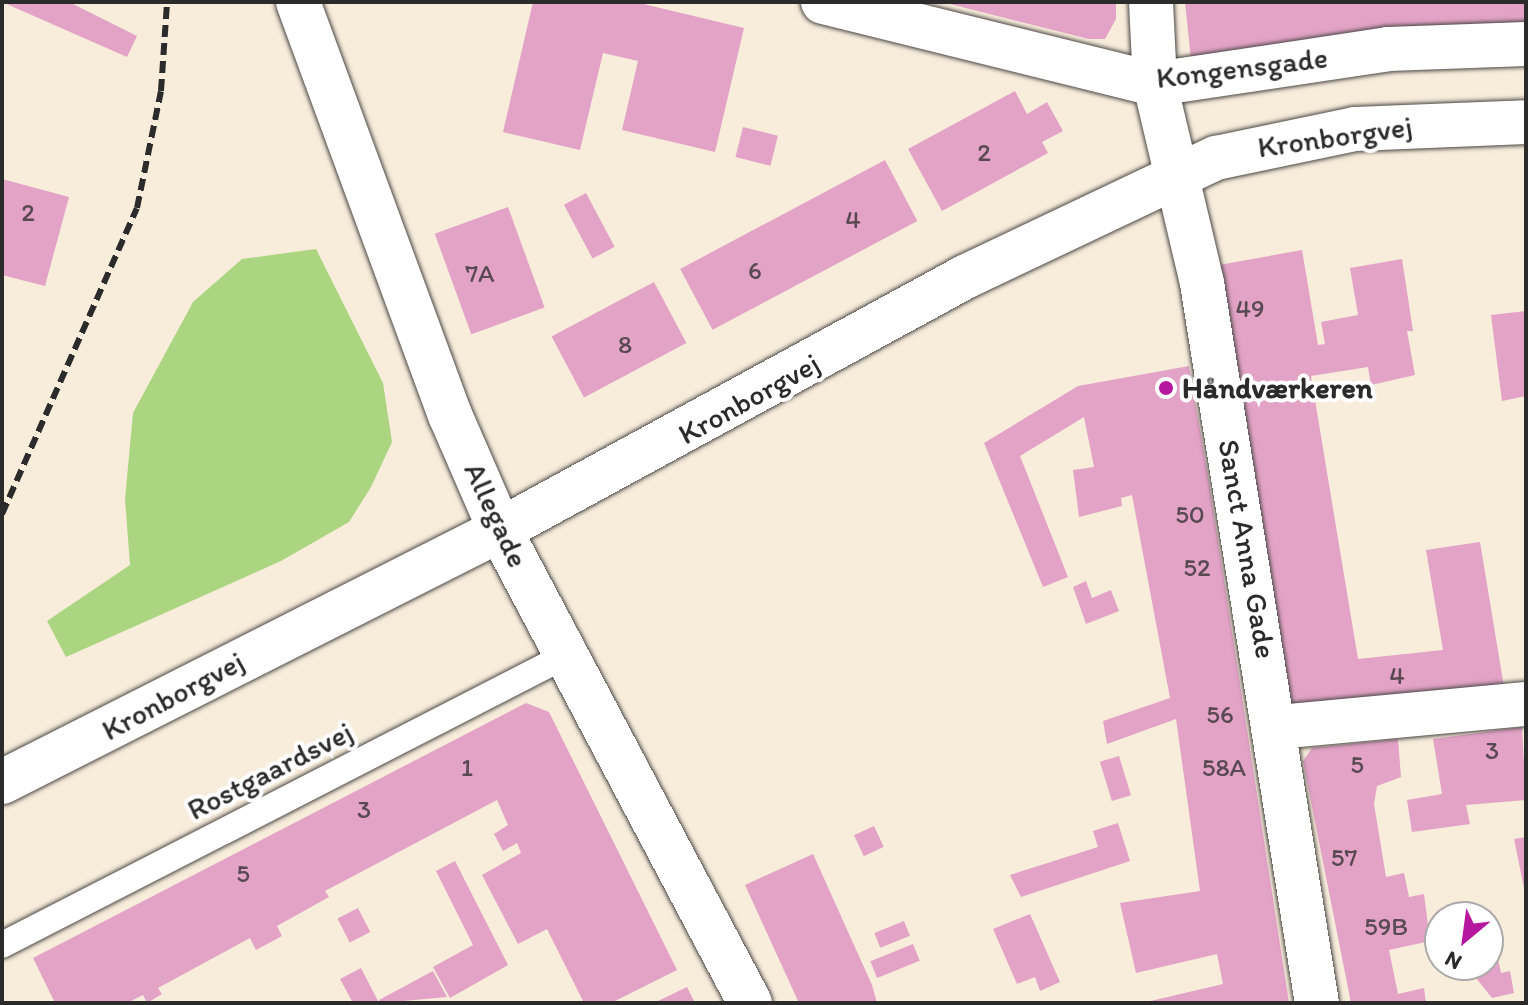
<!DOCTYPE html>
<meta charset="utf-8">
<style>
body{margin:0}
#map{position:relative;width:1528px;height:1005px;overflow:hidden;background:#f8ecdb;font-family:Itim,sans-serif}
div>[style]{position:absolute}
.green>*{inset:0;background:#abd581}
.building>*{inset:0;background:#e3a3c7;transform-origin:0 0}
.roads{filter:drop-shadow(0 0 2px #4a4845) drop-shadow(0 0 2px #4a4845)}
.service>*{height:26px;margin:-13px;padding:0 13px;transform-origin:13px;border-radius:13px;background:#fff}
.minor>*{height:44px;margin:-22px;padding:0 22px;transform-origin:22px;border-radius:22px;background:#fff}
.secondary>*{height:44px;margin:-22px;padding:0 22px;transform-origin:22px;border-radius:22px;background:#fff}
.rail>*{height:6px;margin-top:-3px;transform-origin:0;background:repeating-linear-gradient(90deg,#2b2b2b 0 12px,transparent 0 18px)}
.dots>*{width:22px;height:22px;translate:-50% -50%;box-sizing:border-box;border:4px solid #fff;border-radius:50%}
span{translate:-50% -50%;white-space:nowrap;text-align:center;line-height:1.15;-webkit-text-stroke:8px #fff;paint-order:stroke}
.number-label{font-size:26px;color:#594952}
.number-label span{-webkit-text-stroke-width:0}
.street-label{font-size:30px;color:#2b2b2b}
.poi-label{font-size:30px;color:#2b2b2b;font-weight:700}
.left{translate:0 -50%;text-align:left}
.frame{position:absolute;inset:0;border:4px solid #2b2b2b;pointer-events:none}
.north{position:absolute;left:1424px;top:901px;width:80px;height:80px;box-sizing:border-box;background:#fff;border:2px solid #aaa;border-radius:50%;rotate:209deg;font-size:22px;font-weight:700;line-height:32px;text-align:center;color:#2b2b2b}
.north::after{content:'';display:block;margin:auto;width:28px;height:36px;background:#b5179e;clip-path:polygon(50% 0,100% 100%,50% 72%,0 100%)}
</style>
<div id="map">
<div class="green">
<div style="clip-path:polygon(316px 249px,383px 383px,392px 442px,371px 487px,349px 522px,281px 561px,66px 657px,47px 621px,130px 565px,125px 499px,133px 413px,193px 302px,242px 259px)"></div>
</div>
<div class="building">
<div style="clip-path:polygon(2px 2px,69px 2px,137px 36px,127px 57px)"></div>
<div style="clip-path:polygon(533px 2px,635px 2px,744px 28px,715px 152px,622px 130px,638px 61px,603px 53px,580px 150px,503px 132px)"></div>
<div style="clip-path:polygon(942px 2px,1116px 2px,1116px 19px,1105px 39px,1089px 39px)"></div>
<div style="clip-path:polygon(1185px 2px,1526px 2px,1526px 33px,1191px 60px)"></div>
<div style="clip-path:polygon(1015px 91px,1027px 114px,1047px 102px,1063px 131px,1042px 142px,1048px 153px,942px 211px,908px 149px)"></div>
<div style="left:743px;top:127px;width:36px;height:31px;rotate:14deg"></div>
<div style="left:885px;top:160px;width:69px;height:232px;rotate:62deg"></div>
<div style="clip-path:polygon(2px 179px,69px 197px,45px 286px,2px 275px)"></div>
<div style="left:586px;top:193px;width:61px;height:25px;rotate:62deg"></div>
<div style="left:508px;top:207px;width:107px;height:78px;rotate:70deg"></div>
<div style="clip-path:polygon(1302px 250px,1318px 345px,1325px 344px,1321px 322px,1358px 315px,1350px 268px,1402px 259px,1413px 331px,1407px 331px,1415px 375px,1371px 385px,1368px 367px,1311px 376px,1358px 659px,1443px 650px,1426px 550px,1480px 542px,1504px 687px,1292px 711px,1219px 265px)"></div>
<div style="left:654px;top:282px;width:69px;height:116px;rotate:62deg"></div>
<div style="clip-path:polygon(1526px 311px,1526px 396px,1502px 401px,1491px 315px)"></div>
<div style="clip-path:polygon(1189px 366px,1209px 482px,1289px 1003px,1142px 1003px,1223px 984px,1217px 954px,1136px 973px,1120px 903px,1200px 891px,1176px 719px,1107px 744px,1103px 721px,1170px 698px,1132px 495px,1121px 498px,1122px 506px,1079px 517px,1073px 470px,1094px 467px,1084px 417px,1020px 456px,1068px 577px,1043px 587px,984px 443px,1078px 386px)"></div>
<div style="clip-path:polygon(1086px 581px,1092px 598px,1111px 590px,1119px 611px,1086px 624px,1073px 587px)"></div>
<div style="clip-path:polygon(526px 703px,549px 712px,677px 970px,611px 1003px,584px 1003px,547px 929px,518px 944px,482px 875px,521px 853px,517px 843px,503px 851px,494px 834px,508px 825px,497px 800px,325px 891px,329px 897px,277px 926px,282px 936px,256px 950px,250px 938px,158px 988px,162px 994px,147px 1003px,143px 995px,127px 1003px,55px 1003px,33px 958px)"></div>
<div style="clip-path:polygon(1522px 727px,1526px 800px,1466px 805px,1470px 824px,1412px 832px,1407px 800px,1442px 794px,1433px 739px)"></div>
<div style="clip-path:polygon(1398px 739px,1401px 777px,1377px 786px,1374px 804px,1386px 877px,1404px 873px,1409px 897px,1424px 894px,1430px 941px,1389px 950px,1398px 994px,1424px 988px,1426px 1003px,1351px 1003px,1303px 761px,1312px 748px)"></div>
<div style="left:1119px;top:756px;width:41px;height:20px;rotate:73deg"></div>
<div style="clip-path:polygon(1118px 823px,1130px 861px,1021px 897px,1010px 875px,1098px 847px,1093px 831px)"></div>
<div style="left:874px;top:826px;width:23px;height:22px;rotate:65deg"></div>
<div style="clip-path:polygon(1526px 837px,1526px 893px,1525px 893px,1514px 839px)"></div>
<div style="clip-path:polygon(813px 854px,872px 985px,877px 1003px,799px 1003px,745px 885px)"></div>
<div style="clip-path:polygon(455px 861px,508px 965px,450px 998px,433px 967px,473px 945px,436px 871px)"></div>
<div style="left:358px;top:908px;width:27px;height:23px;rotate:63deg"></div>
<div style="clip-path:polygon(1030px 914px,1060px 982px,1040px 991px,1035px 977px,1017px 984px,993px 929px)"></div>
<div style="clip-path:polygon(1489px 916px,1501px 973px,1510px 971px,1514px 993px,1492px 998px,1476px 978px,1465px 981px,1461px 965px,1488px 965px)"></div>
<div style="left:904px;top:921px;width:16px;height:32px;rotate:68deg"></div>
<div style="left:913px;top:944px;width:18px;height:46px;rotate:68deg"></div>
<div style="clip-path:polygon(361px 968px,379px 1003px,353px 1003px,340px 979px)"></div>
<div style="clip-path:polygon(433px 971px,447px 997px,381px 1003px,379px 1000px)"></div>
<div style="clip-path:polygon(687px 987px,695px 1003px,654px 1003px)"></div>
</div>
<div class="roads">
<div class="service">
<div style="left:2px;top:945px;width:635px;rotate:-27.17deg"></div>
</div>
<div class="minor">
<div style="left:823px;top:2px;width:342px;rotate:13.9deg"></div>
<div style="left:1155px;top:84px;width:236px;rotate:-8.5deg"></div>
<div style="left:1388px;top:49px;width:138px;rotate:-2.1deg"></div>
<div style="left:1151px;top:2px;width:82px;rotate:87.2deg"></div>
<div style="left:1155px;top:84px;width:204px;rotate:76.7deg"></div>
<div style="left:1202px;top:283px;width:729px;rotate:80.93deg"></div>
<div style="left:1277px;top:727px;width:250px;rotate:-5.3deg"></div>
<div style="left:2px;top:782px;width:558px;rotate:-26.84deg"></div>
</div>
<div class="secondary">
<div style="left:298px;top:2px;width:440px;rotate:69.8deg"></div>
<div style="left:450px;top:415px;width:125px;rotate:66.5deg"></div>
<div style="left:500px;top:530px;width:535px;rotate:62.14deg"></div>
<div style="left:500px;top:530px;width:529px;rotate:-28.55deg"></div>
<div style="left:965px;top:277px;width:278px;rotate:-25.4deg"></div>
<div style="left:1216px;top:158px;width:142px;rotate:-11.8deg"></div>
<div style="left:1355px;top:129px;width:171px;rotate:-2.3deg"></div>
</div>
</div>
<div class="rail">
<div style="left:2px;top:514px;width:334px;rotate:-66.2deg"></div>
<div style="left:137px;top:208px;width:119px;rotate:-78.4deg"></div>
<div style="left:161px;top:91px;width:89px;rotate:-86.1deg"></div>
</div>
<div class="dots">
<div style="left:1166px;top:388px;background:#b5179e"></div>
</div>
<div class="number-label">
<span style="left:984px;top:153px">2</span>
<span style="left:28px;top:213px">2</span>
<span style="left:853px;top:220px">4</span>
<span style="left:755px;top:271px">6</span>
<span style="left:480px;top:274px">7A</span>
<span style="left:1250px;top:309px">49</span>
<span style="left:625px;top:345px">8</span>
<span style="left:1190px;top:515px">50</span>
<span style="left:1197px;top:568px">52</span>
<span style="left:1397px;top:676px">4</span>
<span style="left:1220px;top:715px">56</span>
<span style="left:1492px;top:751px">3</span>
<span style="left:1357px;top:765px">5</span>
<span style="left:467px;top:768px">1</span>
<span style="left:1224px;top:768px">58A</span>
<span style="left:364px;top:810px">3</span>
<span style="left:1344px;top:858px">57</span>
<span style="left:243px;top:874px">5</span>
<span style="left:1386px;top:927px">59B</span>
</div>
<div class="street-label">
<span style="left:1242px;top:68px;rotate:-7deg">Kongensgade</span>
<span style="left:1335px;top:137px;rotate:-8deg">Kronborgvej</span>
<span style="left:749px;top:399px;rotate:-29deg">Kronborgvej</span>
<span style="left:496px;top:515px;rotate:65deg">Allegade</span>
<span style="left:1247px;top:549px;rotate:80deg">Sanct Anna Gade</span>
<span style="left:173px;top:696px;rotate:-28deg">Kronborgvej</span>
<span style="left:270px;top:771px;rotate:-27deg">Rostgaardsvej</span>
</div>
<div class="poi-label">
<span class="left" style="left:1182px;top:388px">Håndværkeren</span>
</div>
<div class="frame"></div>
<div class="north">N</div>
</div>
